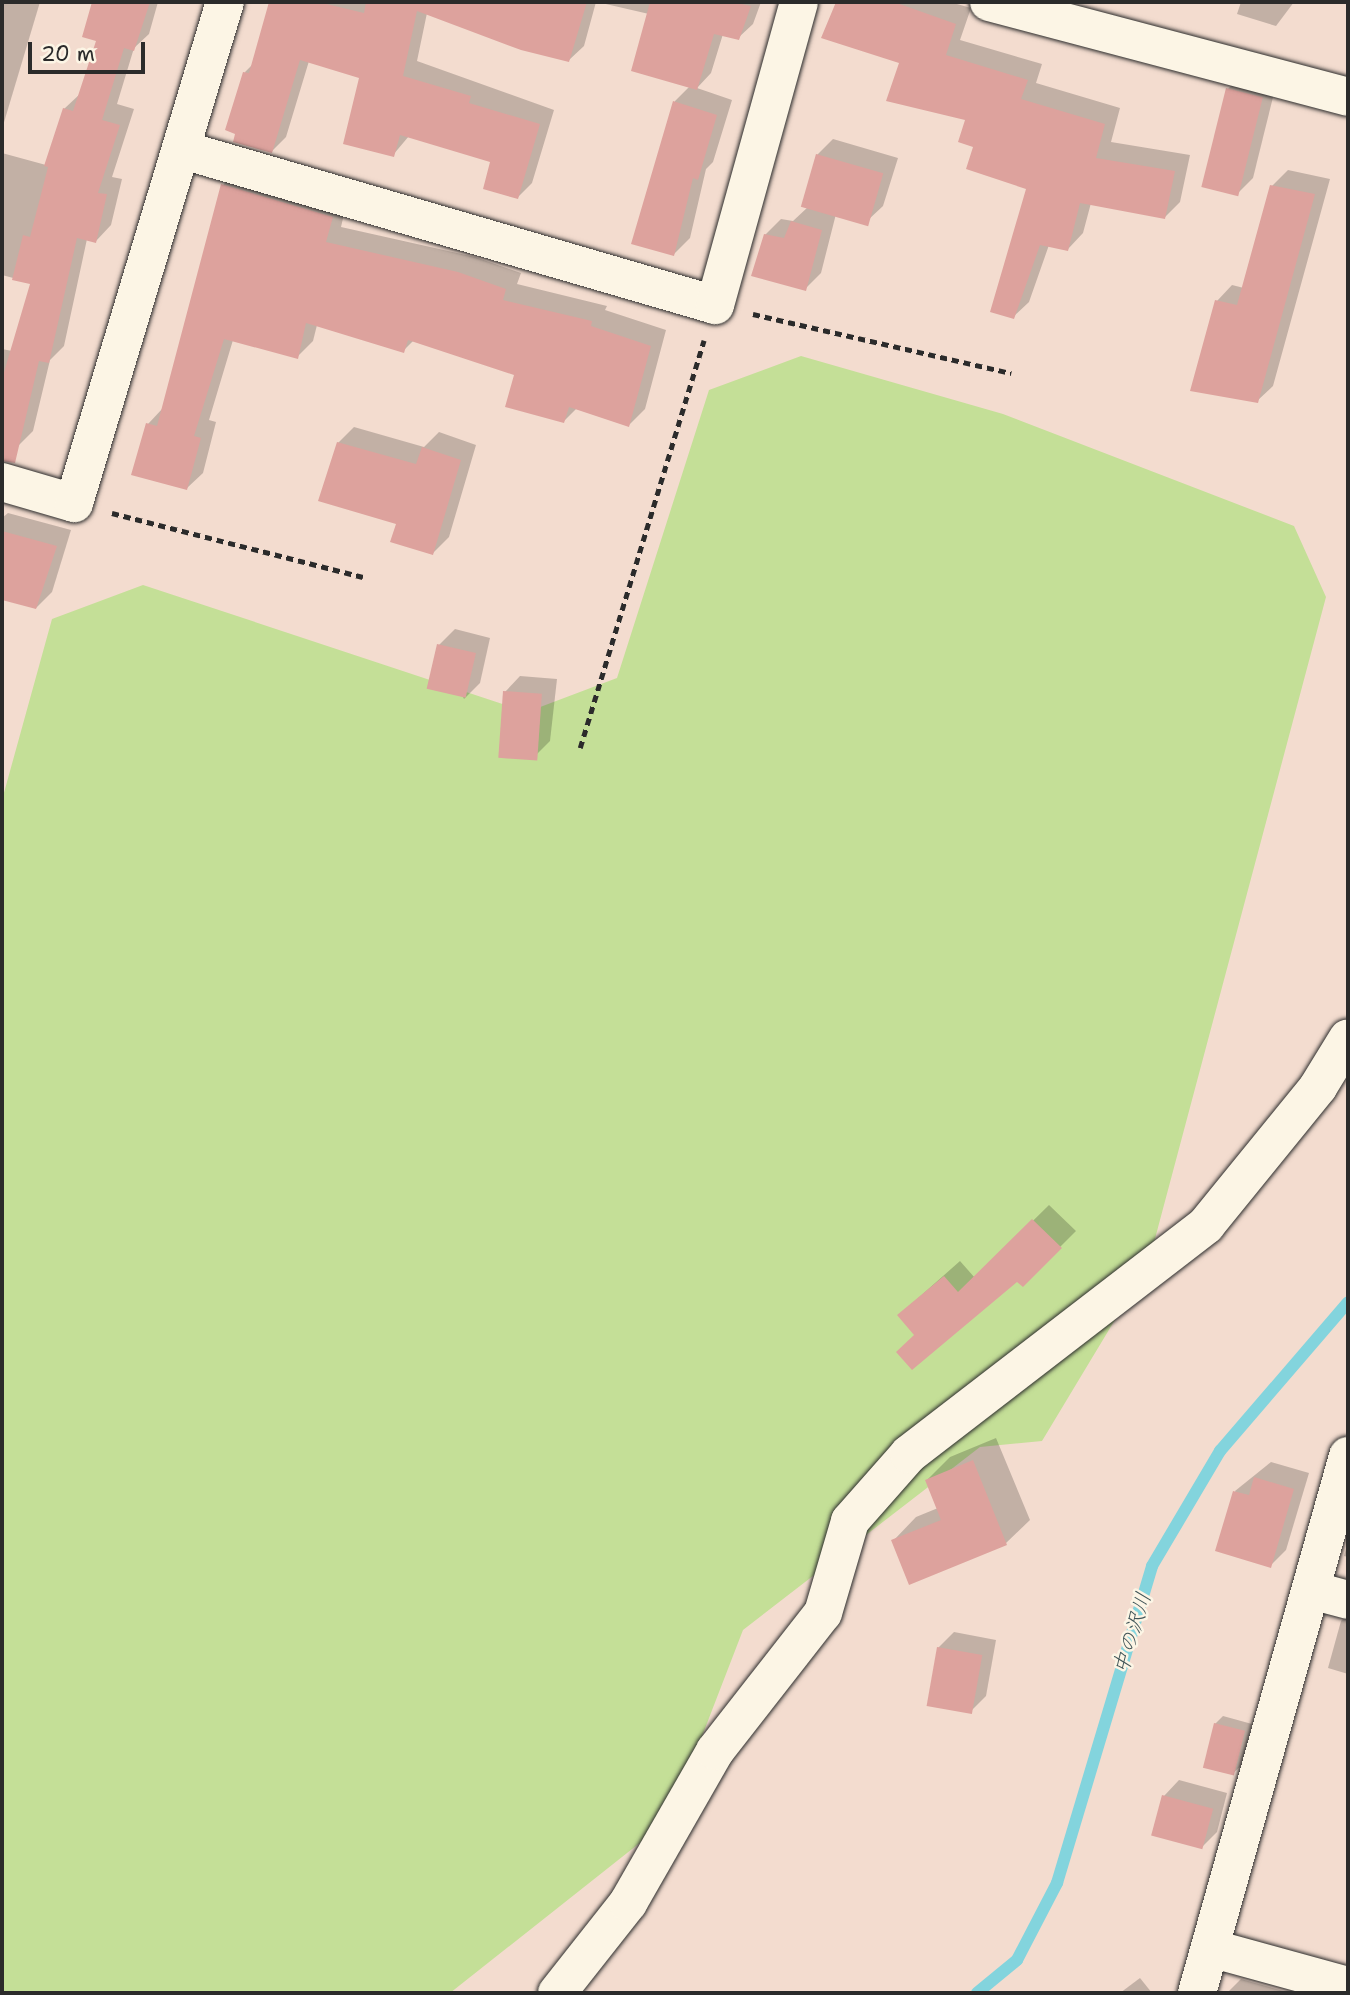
<!DOCTYPE html>
<meta charset="utf-8">
<style>
body{margin:0}
#map{position:relative;width:1350px;height:1995px;overflow:hidden;background:#f3dccf;font-family:"Shantell Sans","Klee One",sans-serif}
div>[style]{position:absolute}
.green>*{inset:0;background:#c4df97}
.shadow>*{inset:0;background:#0003}
.stream>*{height:12px;margin:-6px;padding:0 6px;transform-origin:6px;border-radius:6px;background:#83d4dd}
.building>*{inset:0;background:#dda29d;transform-origin:0 0}
.path>*{height:4.5px;margin-top:-2.25px;transform-origin:0;background:repeating-linear-gradient(90deg,#2b2b2b 0 7px,transparent 0 12px)}
.roads{filter:drop-shadow(0 0 2px #2b2b2b) drop-shadow(0 0 2px #2b2b2b)}
.street>*{height:38px;margin:-19px;padding:0 19px;transform-origin:19px;border-radius:19px;background:#fcf5e5}
span{translate:-50% -50%;white-space:nowrap;text-align:center;line-height:1.15;-webkit-text-stroke:5px #fcf5e5;paint-order:stroke}
.water-label{font-size:21px;color:#415558;font-style:italic}
.frame{position:absolute;inset:0;border:4px solid #2b2b2b;pointer-events:none}
.scale{position:absolute;left:28px;top:42px;width:117px;height:32px;box-sizing:border-box;border:4px solid #2b2b2b;border-top:0;padding-left:9px;font-size:21px;line-height:24px;white-space:nowrap;color:#2b2b2b;-webkit-text-stroke:5px #fcf5e5;paint-order:stroke}
</style>
<div id="map">
<div class="green">
<div style="clip-path:polygon(801px 356px,1003px 414px,1294px 526px,1326px 597px,1148px 1265px,1042px 1441px,980px 1447px,743px 1630px,670px 1819px,450px 1993px,2px 1993px,2px 800px,52px 619px,143px 585px,527px 712px,617px 678px,709px 390px)"></div>
</div>
<div class="shadow">
<div style="clip-path:polygon(2px 2px,40px 2px,2px 129px)"></div>
<div style="clip-path:polygon(94px 2px,158px 2px,149px 34px,134px 48px,117px 104px,134px 109px,112px 177px,122px 179px,111px 225px,96px 241px,87px 239px,64px 346px,50px 360px,33px 431px,17px 447px,2px 443px,2px 349px,12px 351px,32px 283px,2px 275px,2px 153px,46px 165px,64px 109px,81px 93px,98px 40px,84px 36px)"></div>
<div style="clip-path:polygon(271px 2px,596px 2px,584px 46px,569px 60px,427px 13px,417px 61px,554px 110px,532px 183px,518px 197px,492px 161px,409px 136px,393px 155px,361px 77px,309px 61px,286px 137px,272px 151px,245px 72px,254px 63px)"></div>
<div style="clip-path:polygon(597px 2px,761px 2px,753px 24px,738px 38px,723px 34px,711px 73px,697px 88px,732px 100px,713px 162px,706px 169px,690px 238px,674px 254px,633px 243px,675px 101px,690px 86px,649px 14px)"></div>
<div style="clip-path:polygon(838px 2px,950px 2px,971px 8px,960px 40px,1042px 64px,1036px 83px,1120px 108px,1111px 142px,1190px 155px,1180px 202px,1165px 217px,1091px 203px,1083px 233px,1068px 249px,1049px 245px,1029px 302px,1013px 317px,1028px 188px,975px 146px,967px 119px,902px 61px,824px 37px)"></div>
<div style="clip-path:polygon(1241px 2px,1294px 2px,1276px 26px,1237px 14px)"></div>
<div style="clip-path:polygon(1243px 73px,1277px 81px,1253px 178px,1237px 194px,1228px 89px)"></div>
<div style="clip-path:polygon(833px 139px,898px 158px,883px 206px,867px 221px,836px 214px,821px 273px,805px 289px,765px 235px,781px 219px,793px 221px,808px 207px,817px 155px)"></div>
<div style="clip-path:polygon(238px 169px,347px 201px,341px 227px,475px 257px,521px 273px,517px 284px,607px 306px,605px 310px,666px 330px,645px 409px,629px 425px,577px 408px,564px 421px,517px 374px,414px 340px,403px 351px,317px 325px,313px 341px,297px 357px,233px 340px,209px 420px,216px 422px,203px 473px,187px 488px,148px 424px,163px 408px,223px 185px)"></div>
<div style="clip-path:polygon(1288px 170px,1330px 179px,1273px 386px,1257px 401px,1217px 301px,1232px 285px,1244px 288px,1272px 186px)"></div>
<div style="clip-path:polygon(354px 427px,424px 447px,439px 432px,476px 445px,449px 537px,433px 553px,398px 523px,338px 443px)"></div>
<div style="clip-path:polygon(8px 513px,71px 530px,52px 592px,36px 608px,2px 598px,2px 518px)"></div>
<div style="clip-path:polygon(455px 629px,490px 638px,480px 683px,464px 699px,439px 645px)"></div>
<div style="clip-path:polygon(520px 676px,557px 679px,550px 741px,534px 757px,505px 692px)"></div>
<div style="clip-path:polygon(1049px 1205px,1076px 1231px,1023px 1284px,1018px 1279px,916px 1335px,899px 1315px,960px 1261px,975px 1278px)"></div>
<div style="clip-path:polygon(996px 1438px,1030px 1520px,1006px 1543px,893px 1541px,916px 1517px,938px 1508px,927px 1480px,950px 1457px)"></div>
<div style="clip-path:polygon(1271px 1462px,1309px 1473px,1286px 1550px,1270px 1566px,1235px 1491px)"></div>
<div style="clip-path:polygon(1348px 1542px,1348px 1557px,1344px 1556px)"></div>
<div style="clip-path:polygon(1348px 1614px,1348px 1674px,1328px 1668px,1341px 1621px)"></div>
<div style="clip-path:polygon(954px 1632px,996px 1640px,986px 1696px,970px 1712px,938px 1648px)"></div>
<div style="clip-path:polygon(1223px 1716px,1252px 1724px,1241px 1766px,1233px 1773px,1215px 1724px)"></div>
<div style="clip-path:polygon(1179px 1780px,1227px 1793px,1217px 1832px,1202px 1847px,1164px 1796px)"></div>
<div style="clip-path:polygon(1140px 1978px,1152px 1993px,1120px 1993px)"></div>
<div style="clip-path:polygon(1241px 1979px,1287px 1992px,1287px 1993px,1227px 1993px)"></div>
</div>
<div class="stream">
<div style="left:977px;top:1993px;width:52px;rotate:-39.5deg"></div>
<div style="left:1017px;top:1960px;width:87px;rotate:-62.5deg"></div>
<div style="left:1057px;top:1883px;width:331px;rotate:-73.3deg"></div>
<div style="left:1152px;top:1566px;width:134px;rotate:-59.4deg"></div>
<div style="left:1220px;top:1451px;width:196px;rotate:-49.3deg"></div>
</div>
<div class="building">
<div style="clip-path:polygon(92px 2px,150px 2px,134px 51px,124px 48px,102px 120px,120px 125px,98px 193px,107px 194px,96px 243px,77px 238px,49px 363px,39px 361px,15px 463px,2px 461px,2px 379px,30px 284px,12px 280px,23px 235px,30px 237px,48px 167px,44px 166px,63px 108px,73px 111px,96px 41px,82px 37px)"></div>
<div style="clip-path:polygon(269px 2px,318px 2px,364px 13px,366px 2px,587px 2px,569px 62px,521px 50px,417px 11px,403px 76px,471px 96px,469px 103px,540px 124px,518px 199px,483px 189px,490px 162px,400px 135px,394px 157px,343px 144px,359px 78px,300px 60px,272px 153px,233px 142px,235px 134px,225px 130px,243px 72px,249px 73px)"></div>
<div style="clip-path:polygon(650px 2px,733px 2px,751px 6px,739px 40px,714px 34px,697px 90px,631px 71px)"></div>
<div style="clip-path:polygon(836px 2px,894px 2px,956px 24px,946px 55px,1028px 80px,1021px 99px,1105px 124px,1096px 158px,1175px 171px,1165px 219px,1080px 203px,1068px 251px,1040px 245px,1014px 319px,990px 312px,1026px 189px,966px 169px,973px 147px,958px 142px,965px 120px,886px 101px,899px 63px,821px 38px)"></div>
<div style="left:1226px;top:88px;width:38px;height:102px;rotate:14deg"></div>
<div style="clip-path:polygon(673px 101px,717px 115px,698px 180px,693px 178px,674px 256px,631px 244px)"></div>
<div style="left:816px;top:154px;width:70px;height:55px;rotate:16deg"></div>
<div style="clip-path:polygon(221px 184px,333px 217px,326px 242px,458px 272px,506px 289px,503px 300px,592px 321px,591px 326px,651px 346px,629px 427px,569px 407px,564px 423px,505px 407px,514px 375px,408px 340px,404px 353px,306px 323px,298px 359px,224px 339px,194px 436px,201px 438px,187px 490px,131px 475px,146px 423px,157px 426px)"></div>
<div style="clip-path:polygon(1270px 185px,1315px 194px,1258px 403px,1190px 391px,1215px 300px,1237px 305px)"></div>
<div style="clip-path:polygon(791px 221px,822px 230px,806px 291px,751px 276px,764px 234px,784px 238px)"></div>
<div style="clip-path:polygon(337px 442px,416px 464px,422px 447px,461px 460px,433px 555px,390px 542px,396px 524px,318px 501px)"></div>
<div style="clip-path:polygon(2px 531px,57px 546px,36px 609px,2px 600px)"></div>
<div style="left:437px;top:644px;width:40px;height:46px;rotate:13deg"></div>
<div style="left:503px;top:691px;width:39px;height:67px;rotate:4deg"></div>
<div style="clip-path:polygon(1032px 1219px,1062px 1248px,1023px 1287px,1017px 1282px,912px 1370px,896px 1352px,914px 1335px,897px 1315px,944px 1276px,958px 1292px)"></div>
<div style="clip-path:polygon(973px 1460px,1007px 1545px,909px 1585px,891px 1540px,941px 1520px,925px 1480px)"></div>
<div style="clip-path:polygon(1254px 1477px,1294px 1489px,1271px 1568px,1215px 1551px,1233px 1491px,1249px 1495px)"></div>
<div style="left:937px;top:1647px;width:46px;height:60px;rotate:10deg"></div>
<div style="left:1214px;top:1723px;width:32px;height:46px;rotate:14deg"></div>
<div style="left:1162px;top:1795px;width:53px;height:42px;rotate:15deg"></div>
</div>
<div class="path">
<div style="left:753px;top:314px;width:265px;rotate:12.9deg"></div>
<div style="left:112px;top:513px;width:259px;rotate:14.3deg"></div>
<div style="left:580px;top:748px;width:426px;rotate:-73.1deg"></div>
</div>
<div class="roads">
<div class="street">
<div style="left:989px;top:2px;width:371px;rotate:14.8deg"></div>
<div style="left:183px;top:150px;width:554px;rotate:16.24deg"></div>
<div style="left:715px;top:305px;width:314px;rotate:-74.5deg"></div>
<div style="left:2px;top:482px;width:75px;rotate:16.3deg"></div>
<div style="left:74px;top:503px;width:523px;rotate:-73.23deg"></div>
<div style="left:1311px;top:1590px;width:38px;rotate:15deg"></div>
<div style="left:1210px;top:1948px;width:143px;rotate:15.4deg"></div>
<div style="left:557px;top:1993px;width:115px;rotate:-51.7deg"></div>
<div style="left:628px;top:1903px;width:175px;rotate:-60.2deg"></div>
<div style="left:715px;top:1751px;width:175px;rotate:-52deg"></div>
<div style="left:823px;top:1613px;width:96px;rotate:-73.6deg"></div>
<div style="left:850px;top:1521px;width:89px;rotate:-48.6deg"></div>
<div style="left:909px;top:1454px;width:375px;rotate:-37.6deg"></div>
<div style="left:1206px;top:1225px;width:178px;rotate:-50.9deg"></div>
<div style="left:1318px;top:1087px;width:57px;rotate:-58.5deg"></div>
<div style="left:1197px;top:1993px;width:558px;rotate:-74.29deg"></div>
</div>
</div>
<div class="water-label">
<span style="left:1132px;top:1633px;rotate:-73deg">中の沢川</span>
</div>
<div class="frame"></div>
<div class="scale">20 m</div>
</div>
